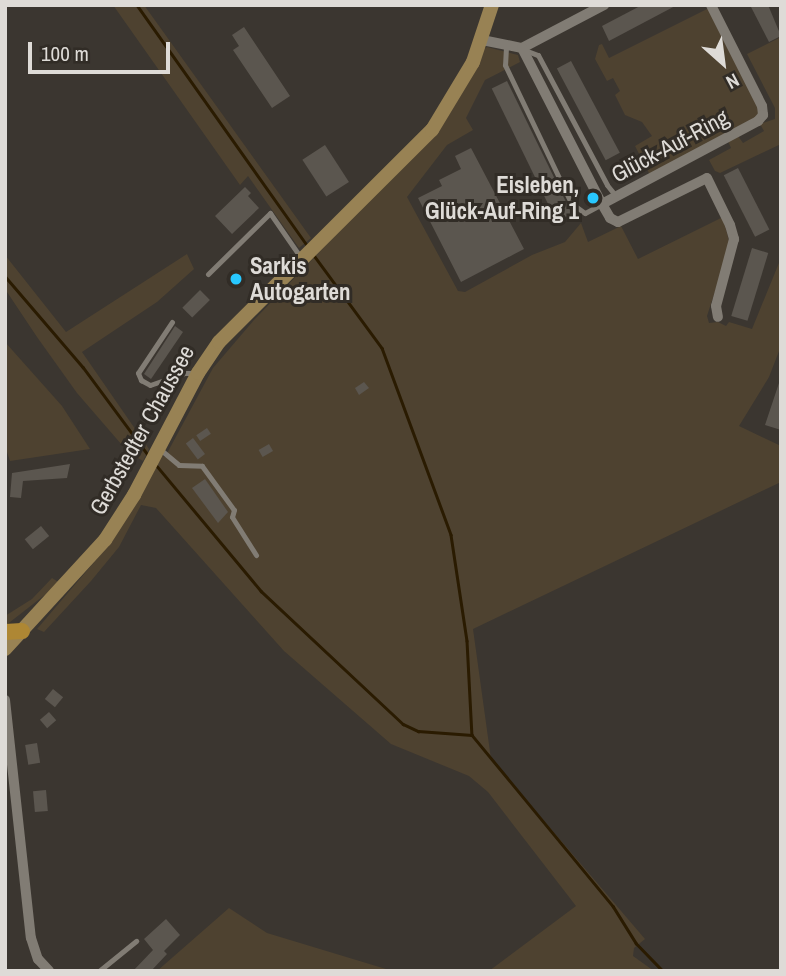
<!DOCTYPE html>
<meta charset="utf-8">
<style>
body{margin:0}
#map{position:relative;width:786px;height:976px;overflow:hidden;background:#3b3630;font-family:"Archivo Narrow",sans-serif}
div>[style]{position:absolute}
.green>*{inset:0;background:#4e4230}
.stream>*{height:2.5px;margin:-1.25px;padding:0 1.25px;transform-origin:1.25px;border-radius:1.25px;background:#2a1b01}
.building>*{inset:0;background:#5b564f;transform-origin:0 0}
.lane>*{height:5px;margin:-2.5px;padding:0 2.5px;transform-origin:2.5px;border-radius:2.5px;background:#817c74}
.street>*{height:10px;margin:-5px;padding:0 5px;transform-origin:5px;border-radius:5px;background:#817c74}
.secondary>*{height:14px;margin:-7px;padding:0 7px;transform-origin:7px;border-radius:7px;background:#988254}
.primary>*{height:16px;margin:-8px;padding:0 8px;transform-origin:8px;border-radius:8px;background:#ae8734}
.dots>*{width:19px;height:19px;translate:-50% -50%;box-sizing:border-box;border:4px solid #312c26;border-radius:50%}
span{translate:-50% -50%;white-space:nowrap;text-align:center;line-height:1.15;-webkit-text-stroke:6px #312c26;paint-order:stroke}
.street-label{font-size:23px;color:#dedbd7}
.poi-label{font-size:23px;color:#dedbd7;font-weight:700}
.right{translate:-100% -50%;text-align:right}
.left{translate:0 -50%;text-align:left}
.frame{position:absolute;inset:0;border:7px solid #dedbd7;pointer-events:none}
.north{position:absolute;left:688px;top:28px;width:70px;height:70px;-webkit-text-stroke:5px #312c26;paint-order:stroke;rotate:152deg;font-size:19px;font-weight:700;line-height:28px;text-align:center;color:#dedbd7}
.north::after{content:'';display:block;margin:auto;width:24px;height:32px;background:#dedbd7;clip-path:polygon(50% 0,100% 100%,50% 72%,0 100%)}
.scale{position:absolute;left:28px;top:42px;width:142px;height:32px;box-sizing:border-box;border:4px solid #dedbd7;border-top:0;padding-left:9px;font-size:21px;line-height:24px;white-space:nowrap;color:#dedbd7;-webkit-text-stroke:5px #312c26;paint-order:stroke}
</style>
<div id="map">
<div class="green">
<div style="clip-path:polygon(113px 5px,144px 5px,311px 238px,299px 248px,248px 176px,240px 185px)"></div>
<div style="clip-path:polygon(709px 8px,759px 109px,758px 116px,650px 175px,635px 146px,652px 136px,642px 122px,625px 115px,615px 95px,620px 91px,613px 78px,607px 81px,595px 59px,599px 45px,602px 44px,609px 58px)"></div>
<div style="clip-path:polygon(781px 37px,781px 144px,720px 173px,715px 171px,709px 160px,731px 148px,728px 141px,738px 136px,743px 143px,764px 131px,760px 124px,775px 119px,775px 108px,747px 54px)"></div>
<div style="clip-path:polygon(487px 47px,518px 55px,520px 62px,485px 80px,466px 118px,473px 130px,447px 145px,407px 197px,458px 291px,465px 292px,532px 255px,565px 242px,581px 223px,588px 242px,621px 226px,638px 259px,723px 217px,730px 245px,707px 316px,709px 323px,718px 322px,726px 326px,729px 322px,752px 329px,781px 258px,781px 346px,769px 377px,739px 426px,781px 446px,781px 482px,473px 629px,491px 759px,645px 939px,634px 948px,633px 956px,654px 971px,489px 971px,576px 906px,488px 792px,469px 776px,391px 744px,284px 651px,156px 508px,141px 505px,119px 547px,91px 581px,44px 632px,37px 629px,113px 540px,161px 455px,165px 457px,213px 368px,254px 320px,432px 135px,482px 50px)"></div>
<div style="clip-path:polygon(187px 254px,194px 269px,157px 302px,82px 352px,149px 449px,143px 461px,128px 452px,77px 393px,37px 337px,5px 289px,5px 255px,66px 332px)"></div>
<div style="clip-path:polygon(5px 342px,62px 406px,90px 449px,10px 461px,5px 446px)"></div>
<div style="clip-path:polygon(52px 578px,60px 583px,5px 626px,5px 616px,32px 599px)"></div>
<div style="clip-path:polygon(229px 908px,267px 933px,386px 969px,406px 971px,157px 971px)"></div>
</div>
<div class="stream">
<div style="left:137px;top:5px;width:294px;rotate:54.7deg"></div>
<div style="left:313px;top:254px;width:117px;rotate:53.7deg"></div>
<div style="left:382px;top:348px;width:199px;rotate:69.7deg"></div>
<div style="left:451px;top:535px;width:107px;rotate:81.4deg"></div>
<div style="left:467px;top:641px;width:94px;rotate:87deg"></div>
<div style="left:5px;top:276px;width:120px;rotate:49.4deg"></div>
<div style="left:83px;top:367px;width:109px;rotate:53.5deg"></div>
<div style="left:157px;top:466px;width:163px;rotate:50.2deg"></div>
<div style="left:261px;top:591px;width:195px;rotate:43.1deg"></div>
<div style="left:403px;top:724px;width:17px;rotate:25deg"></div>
<div style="left:418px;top:731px;width:54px;rotate:4.2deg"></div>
<div style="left:472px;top:735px;width:222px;rotate:50.5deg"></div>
<div style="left:613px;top:906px;width:44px;rotate:58.1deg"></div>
<div style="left:636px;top:943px;width:39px;rotate:46deg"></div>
</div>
<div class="building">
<div style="clip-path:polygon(642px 5px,677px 5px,609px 41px,602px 26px)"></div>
<div style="clip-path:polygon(750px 5px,768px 5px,781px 36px,769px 42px)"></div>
<div style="clip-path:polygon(244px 27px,290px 96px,272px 108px,233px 50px,239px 46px,232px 35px)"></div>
<div style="left:571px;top:61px;width:104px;height:16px;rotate:62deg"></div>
<div style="left:507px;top:81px;width:148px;height:17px;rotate:64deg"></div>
<div style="left:325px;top:145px;width:44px;height:27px;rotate:57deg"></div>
<div style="clip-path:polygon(471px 148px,524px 249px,461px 282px,418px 198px,442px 186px,439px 180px,461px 169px,455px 156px)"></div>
<div style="left:738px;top:168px;width:69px;height:16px;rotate:63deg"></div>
<div style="clip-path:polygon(245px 187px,251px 193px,248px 196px,259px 208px,232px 234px,215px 216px)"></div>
<div style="left:752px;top:248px;width:17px;height:71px;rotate:17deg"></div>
<div style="left:200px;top:290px;width:14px;height:25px;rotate:45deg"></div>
<div style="clip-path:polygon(175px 326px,183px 332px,151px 379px,144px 374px)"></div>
<div style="clip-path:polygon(364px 382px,369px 388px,359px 395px,355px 388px)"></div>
<div style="clip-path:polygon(779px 383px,781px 383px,781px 430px,765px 425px)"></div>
<div style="left:207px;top:428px;width:7px;height:13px;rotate:56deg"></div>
<div style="left:193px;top:438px;width:20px;height:9px;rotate:53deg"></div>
<div style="left:269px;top:444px;width:8px;height:12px;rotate:60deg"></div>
<div style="clip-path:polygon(70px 464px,67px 478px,23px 481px,21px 498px,10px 497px,12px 473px)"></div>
<div style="clip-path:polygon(205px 479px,228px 512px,218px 523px,192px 488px)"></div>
<div style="left:41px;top:526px;width:13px;height:21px;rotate:51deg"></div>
<div style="left:53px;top:689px;width:13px;height:13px;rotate:39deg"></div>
<div style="left:49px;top:712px;width:11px;height:12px;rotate:49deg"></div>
<div style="left:37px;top:743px;width:20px;height:12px;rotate:81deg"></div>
<div style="left:46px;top:790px;width:21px;height:13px;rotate:85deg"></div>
<div style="clip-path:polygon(166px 919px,180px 935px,164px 951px,167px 954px,151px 971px,133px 971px,153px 950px,144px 939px)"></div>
</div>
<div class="lane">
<div style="left:506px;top:47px;width:18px;rotate:93deg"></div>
<div style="left:505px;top:65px;width:153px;rotate:64.4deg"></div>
<div style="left:571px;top:203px;width:17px;rotate:36deg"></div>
<div style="left:585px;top:213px;width:19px;rotate:-28deg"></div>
<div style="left:522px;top:49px;width:17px;rotate:21deg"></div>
<div style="left:538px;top:55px;width:147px;rotate:62deg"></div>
<div style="left:607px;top:185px;width:14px;rotate:51deg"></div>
<div style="left:208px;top:274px;width:87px;rotate:-44.5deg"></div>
<div style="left:270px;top:213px;width:55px;rotate:55.4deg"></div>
<div style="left:172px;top:322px;width:61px;rotate:123.7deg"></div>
<div style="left:138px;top:373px;width:8px;rotate:67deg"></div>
<div style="left:141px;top:380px;width:10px;rotate:29deg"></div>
<div style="left:150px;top:385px;width:37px;rotate:-19deg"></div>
<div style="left:185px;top:373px;width:10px"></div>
<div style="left:161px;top:450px;width:23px;rotate:40deg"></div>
<div style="left:179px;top:465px;width:23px;rotate:2deg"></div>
<div style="left:202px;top:466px;width:54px;rotate:54deg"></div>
<div style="left:234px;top:510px;width:7px;rotate:106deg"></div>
<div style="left:232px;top:517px;width:45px;rotate:57.7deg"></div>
<div style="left:99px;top:971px;width:48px;rotate:-39deg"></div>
</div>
<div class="street">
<div style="left:482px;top:40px;width:41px;rotate:11.3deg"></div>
<div style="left:522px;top:48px;width:93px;rotate:-27.7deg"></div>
<div style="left:522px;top:48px;width:175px;rotate:62.9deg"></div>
<div style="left:602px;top:204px;width:177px;rotate:-28deg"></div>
<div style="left:758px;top:121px;width:8px;rotate:-50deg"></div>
<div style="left:763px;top:115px;width:9px;rotate:-96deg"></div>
<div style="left:762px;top:106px;width:113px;rotate:-116.8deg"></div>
<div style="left:602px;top:204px;width:16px;rotate:60deg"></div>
<div style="left:610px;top:218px;width:9px;rotate:27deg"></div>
<div style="left:618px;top:222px;width:99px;rotate:-26.3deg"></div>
<div style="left:707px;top:178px;width:52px;rotate:63.9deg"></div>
<div style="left:730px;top:225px;width:15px;rotate:74deg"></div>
<div style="left:734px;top:239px;width:69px;rotate:105deg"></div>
<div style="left:716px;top:306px;width:11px;rotate:80deg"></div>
<div style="left:5px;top:700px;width:239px;rotate:83.8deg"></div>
<div style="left:31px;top:938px;width:22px;rotate:72deg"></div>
<div style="left:38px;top:959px;width:16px;rotate:47deg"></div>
</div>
<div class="secondary">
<div style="left:5px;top:649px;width:148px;rotate:-47.5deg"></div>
<div style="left:105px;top:540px;width:54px;rotate:-57.2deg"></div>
<div style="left:134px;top:495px;width:138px;rotate:-62.3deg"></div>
<div style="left:198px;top:373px;width:37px;rotate:-56deg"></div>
<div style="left:219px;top:342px;width:301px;rotate:-44.9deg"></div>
<div style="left:432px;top:130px;width:79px;rotate:-58.9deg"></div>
<div style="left:473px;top:62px;width:60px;rotate:-71.6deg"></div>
</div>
<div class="primary">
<div style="left:5px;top:632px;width:17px;rotate:-3deg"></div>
</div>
<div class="dots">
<div style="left:593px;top:198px;background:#28c8ff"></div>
<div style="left:236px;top:279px;background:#28c8ff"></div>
</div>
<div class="street-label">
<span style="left:670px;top:146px;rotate:-28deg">Glück-Auf-Ring</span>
<span style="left:142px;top:430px;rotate:-61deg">Gerbstedter Chaussee</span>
</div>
<div class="poi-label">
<span class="right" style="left:579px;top:198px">Eisleben,<br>Glück-Auf-Ring 1</span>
<span class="left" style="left:250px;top:279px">Sarkis<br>Autogarten</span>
</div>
<div class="frame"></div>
<div class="north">N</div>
<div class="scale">100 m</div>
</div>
